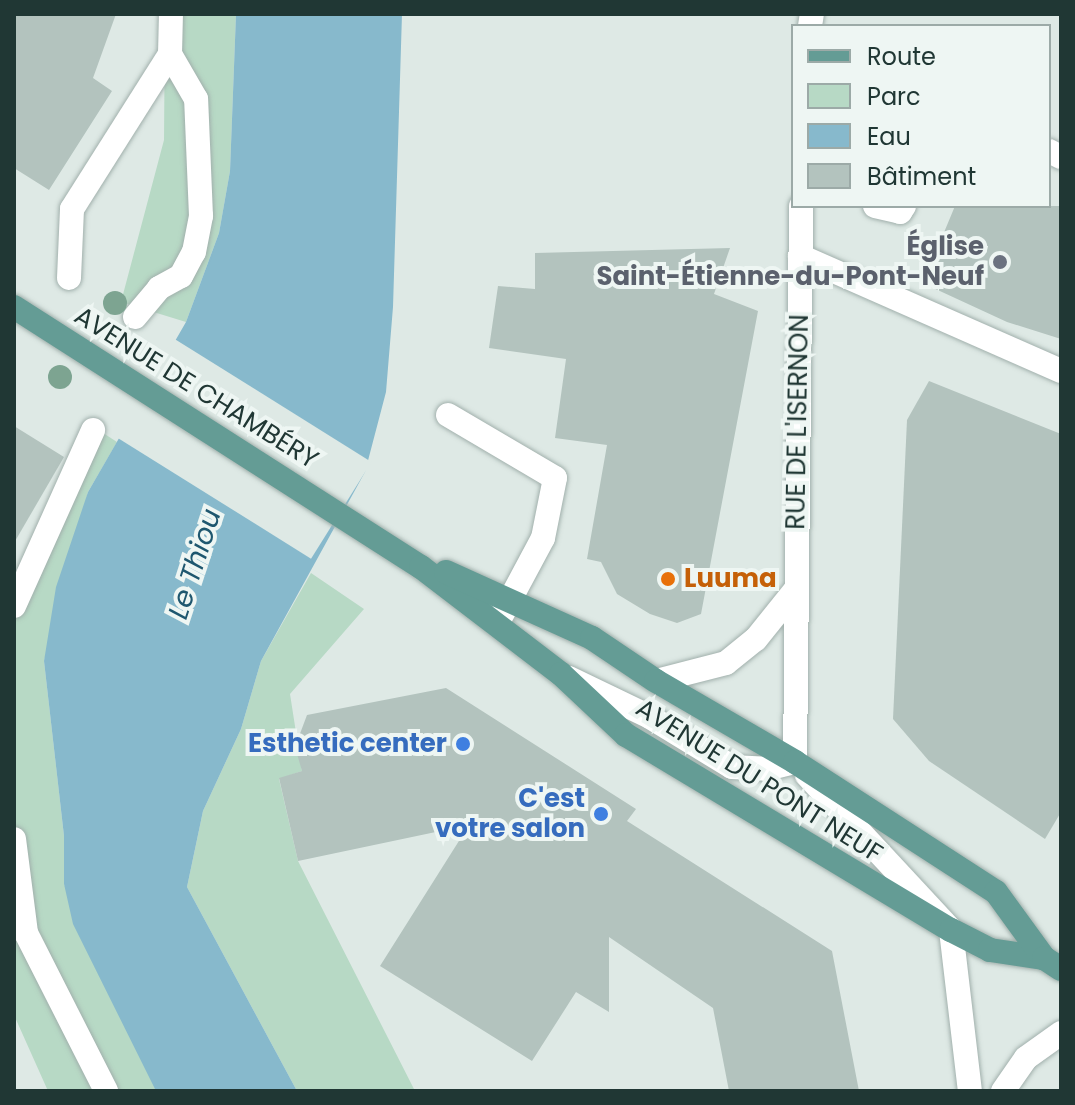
<!DOCTYPE html>
<meta charset="utf-8">
<style>
body{margin:0}
#map{position:relative;width:1075px;height:1105px;overflow:hidden;background:#dee9e5;font-family:Poppins,sans-serif}
div>[style]{position:absolute}
.green>*{inset:0;background:#b7d9c5}
.water>*{inset:0;background:#87b9cc}
.pier>*{inset:0;background:#dee9e5;transform-origin:0 0}
.building>*{inset:0;background:#b3c3be}
.roads{filter:drop-shadow(0 0 2px #a1b0ac) drop-shadow(0 0 2px #a1b0ac)}
.service>*{height:24px;margin:-12px;padding:0 12px;transform-origin:12px;border-radius:12px;background:#fff}
.pedestrian>*{height:24px;margin:-12px;padding:0 12px;transform-origin:12px;border-radius:12px;background:#fff}
.minor>*{height:24px;margin:-12px;padding:0 12px;transform-origin:12px;border-radius:12px;background:#fff}
.tertiary>*{height:24px;margin:-12px;padding:0 12px;transform-origin:12px;border-radius:12px;background:#fff}
.primary>*{height:24px;margin:-12px;padding:0 12px;transform-origin:12px;border-radius:12px;background:#649c95}
.trees>*{width:24px;height:24px;margin:-12px;border-radius:50%;background:#7da491}
.dots>*{width:22px;height:22px;translate:-50% -50%;box-sizing:border-box;border:4px solid #eef6f3;border-radius:50%}
span{translate:-50% -50%;white-space:nowrap;text-align:center;line-height:1.15;-webkit-text-stroke:8px #eef6f3;paint-order:stroke}
.worship-label{font-size:26px;color:#5b616d;font-weight:700}
.right{translate:-100% -50%;text-align:right}
.street-label{font-size:26px;color:#203734}
.food-label{font-size:26px;color:#c56008;font-weight:700}
.left{translate:0 -50%;text-align:left}
.shop-label{font-size:26px;color:#366cbe;font-weight:700}
.water-label{font-size:28px;color:#1e576f;font-style:italic}
.frame{position:absolute;inset:0;border:16px solid #203734;pointer-events:none}
.legend{position:absolute;left:791px;top:24px;width:260px;height:184px;box-sizing:border-box;background:#eef6f3;border:2px solid #9caaa7;margin:0;padding:10px 14px;list-style:none;font-size:24px;color:#203734}
.legend li{display:flex;align-items:center;gap:16px;height:40px}
.legend b{width:40px;border:2px solid #9caaa7}
</style>
<div id="map">
<div class="green">
<div style="clip-path:polygon(165px 14px,236px 14px,230px 171px,219px 233px,186px 322px,121px 302px,164px 140px)"></div>
<div style="clip-path:polygon(100px 431px,117px 442px,88px 492px,44px 661px,64px 836px,64px 884px,158px 1091px,48px 1091px,14px 1015px,14px 576px)"></div>
<div style="clip-path:polygon(311px 573px,364px 609px,290px 694px,302px 771px,279px 779px,298px 861px,415px 1091px,297px 1091px,187px 887px,203px 811px,241px 729px,261px 661px)"></div>
</div>
<div class="water">
<div style="clip-path:polygon(236px 14px,402px 14px,393px 307px,386px 392px,365px 472px,261px 661px,241px 729px,203px 811px,187px 887px,297px 1091px,156px 1091px,73px 924px,64px 884px,64px 836px,44px 661px,56px 587px,88px 492px,186px 322px,219px 233px,230px 171px)"></div>
</div>
<div class="pier">
<div style="left:173px;top:338px;width:234px;height:114px;rotate:32deg"></div>
</div>
<div class="building">
<div style="clip-path:polygon(14px 14px,116px 14px,93px 78px,112px 91px,49px 190px,14px 168px)"></div>
<div style="clip-path:polygon(955px 206px,1061px 206px,1061px 339px,1007px 322px,929px 286px,931px 281px,925px 278px)"></div>
<div style="clip-path:polygon(730px 248px,714px 294px,758px 311px,701px 614px,677px 623px,650px 614px,617px 594px,601px 562px,587px 559px,607px 445px,555px 438px,566px 359px,489px 348px,498px 286px,535px 289px,535px 253px)"></div>
<div style="clip-path:polygon(929px 381px,1061px 434px,1061px 812px,1045px 839px,929px 761px,893px 719px,907px 420px)"></div>
<div style="clip-path:polygon(14px 426px,64px 457px,14px 543px)"></div>
<div style="clip-path:polygon(446px 688px,636px 809px,627px 821px,832px 951px,859px 1091px,729px 1091px,713px 1008px,609px 937px,609px 1012px,576px 992px,532px 1061px,380px 966px,469px 825px,298px 861px,279px 778px,302px 771px,295px 747px,307px 715px)"></div>
</div>
<div class="roads">
<div class="service">
<div style="left:1049px;top:151px;width:13px;rotate:27deg"></div>
<div style="left:875px;top:206px;width:26px;rotate:13deg"></div>
<div style="left:900px;top:212px;width:7px;rotate:-56deg"></div>
<div style="left:800px;top:256px;width:285px;rotate:23.8deg"></div>
<div style="left:448px;top:415px;width:124px;rotate:30.5deg"></div>
<div style="left:555px;top:478px;width:61px;rotate:101.3deg"></div>
<div style="left:543px;top:538px;width:98px;rotate:118.1deg"></div>
</div>
<div class="pedestrian">
<div style="left:69px;top:278px;width:69px;rotate:-87.5deg"></div>
<div style="left:72px;top:209px;width:183px;rotate:-57.7deg"></div>
<div style="left:135px;top:317px;width:38px;rotate:-50deg"></div>
<div style="left:159px;top:288px;width:25px;rotate:-29deg"></div>
<div style="left:181px;top:276px;width:27px;rotate:-62deg"></div>
<div style="left:194px;top:252px;width:37px;rotate:-79deg"></div>
<div style="left:201px;top:216px;width:117px;rotate:-92.4deg"></div>
<div style="left:196px;top:99px;width:52px;rotate:-120deg"></div>
<div style="left:170px;top:54px;width:40px;rotate:-88.6deg"></div>
<div style="left:14px;top:606px;width:193px;rotate:-65.8deg"></div>
<div style="left:14px;top:839px;width:95px;rotate:82.7deg"></div>
<div style="left:26px;top:933px;width:177px;rotate:63.1deg"></div>
</div>
<div class="minor">
<div style="left:810px;top:26px;width:12px;rotate:-81deg"></div>
<div style="left:569px;top:678px;width:90px;rotate:25.7deg"></div>
<div style="left:650px;top:717px;width:96px;rotate:31.4deg"></div>
<div style="left:732px;top:767px;width:34px;rotate:3deg"></div>
<div style="left:766px;top:769px;width:30px;rotate:-14deg"></div>
<div style="left:795px;top:762px;width:556px;rotate:-89.38deg"></div>
<div style="left:656px;top:681px;width:72px;rotate:-14.4deg"></div>
<div style="left:726px;top:663px;width:38px;rotate:-39deg"></div>
<div style="left:756px;top:639px;width:64px;rotate:-51.3deg"></div>
</div>
<div class="tertiary">
<div style="left:807px;top:775px;width:212px;rotate:47.1deg"></div>
<div style="left:951px;top:930px;width:162px;rotate:83.3deg"></div>
<div style="left:1003px;top:1091px;width:40px;rotate:-55.1deg"></div>
<div style="left:1026px;top:1058px;width:43px;rotate:-35.5deg"></div>
</div>
<div class="primary">
<div style="left:14px;top:307px;width:483px;rotate:32.6deg"></div>
<div style="left:421px;top:567px;width:176px;rotate:37.4deg"></div>
<div style="left:561px;top:674px;width:89px;rotate:43.2deg"></div>
<div style="left:626px;top:735px;width:379px;rotate:31deg"></div>
<div style="left:951px;top:930px;width:44px;rotate:27.1deg"></div>
<div style="left:990px;top:950px;width:55px;rotate:8.4deg"></div>
<div style="left:446px;top:572px;width:160px;rotate:24.3deg"></div>
<div style="left:592px;top:638px;width:77px;rotate:33.9deg"></div>
<div style="left:656px;top:681px;width:161px;rotate:30.2deg"></div>
<div style="left:795px;top:762px;width:239px;rotate:32.9deg"></div>
<div style="left:996px;top:892px;width:82px;rotate:54deg"></div>
<div style="left:1044px;top:958px;width:20px;rotate:33deg"></div>
</div>
</div>
<div class="trees">
<div style="left:115px;top:303px"></div>
<div style="left:60px;top:377px"></div>
</div>
<div class="dots">
<div style="left:1000px;top:262px;background:#6b7280"></div>
<div style="left:668px;top:579px;background:#e8710a"></div>
<div style="left:463px;top:744px;background:#3f7fe0"></div>
<div style="left:601px;top:814px;background:#3f7fe0"></div>
</div>
<div class="worship-label">
<span class="right" style="left:984px;top:262px">Église<br>Saint-Étienne-du-Pont-Neuf</span>
</div>
<div class="street-label">
<span style="left:196px;top:388px;rotate:32deg">AVENUE DE CHAMBÉRY</span>
<span style="left:798px;top:422px;rotate:-89deg">RUE DE L'ISERNON</span>
<span style="left:759px;top:781px;rotate:32deg">AVENUE DU PONT NEUF</span>
</div>
<div class="food-label">
<span class="left" style="left:684px;top:579px">Luuma</span>
</div>
<div class="shop-label">
<span class="right" style="left:447px;top:744px">Esthetic center</span>
<span class="right" style="left:585px;top:814px">C'est<br>votre salon</span>
</div>
<div class="water-label">
<span style="left:195px;top:564px;rotate:-72deg">Le Thiou</span>
</div>
<div class="frame"></div>
<ul class="legend">
<li><b style="height:10px;background:#649c95"></b>Route</li>
<li><b style="height:22px;background:#b7d9c5"></b>Parc</li>
<li><b style="height:22px;background:#87b9cc"></b>Eau</li>
<li><b style="height:22px;background:#b3c3be"></b>Bâtiment</li>
</ul>
</div>
